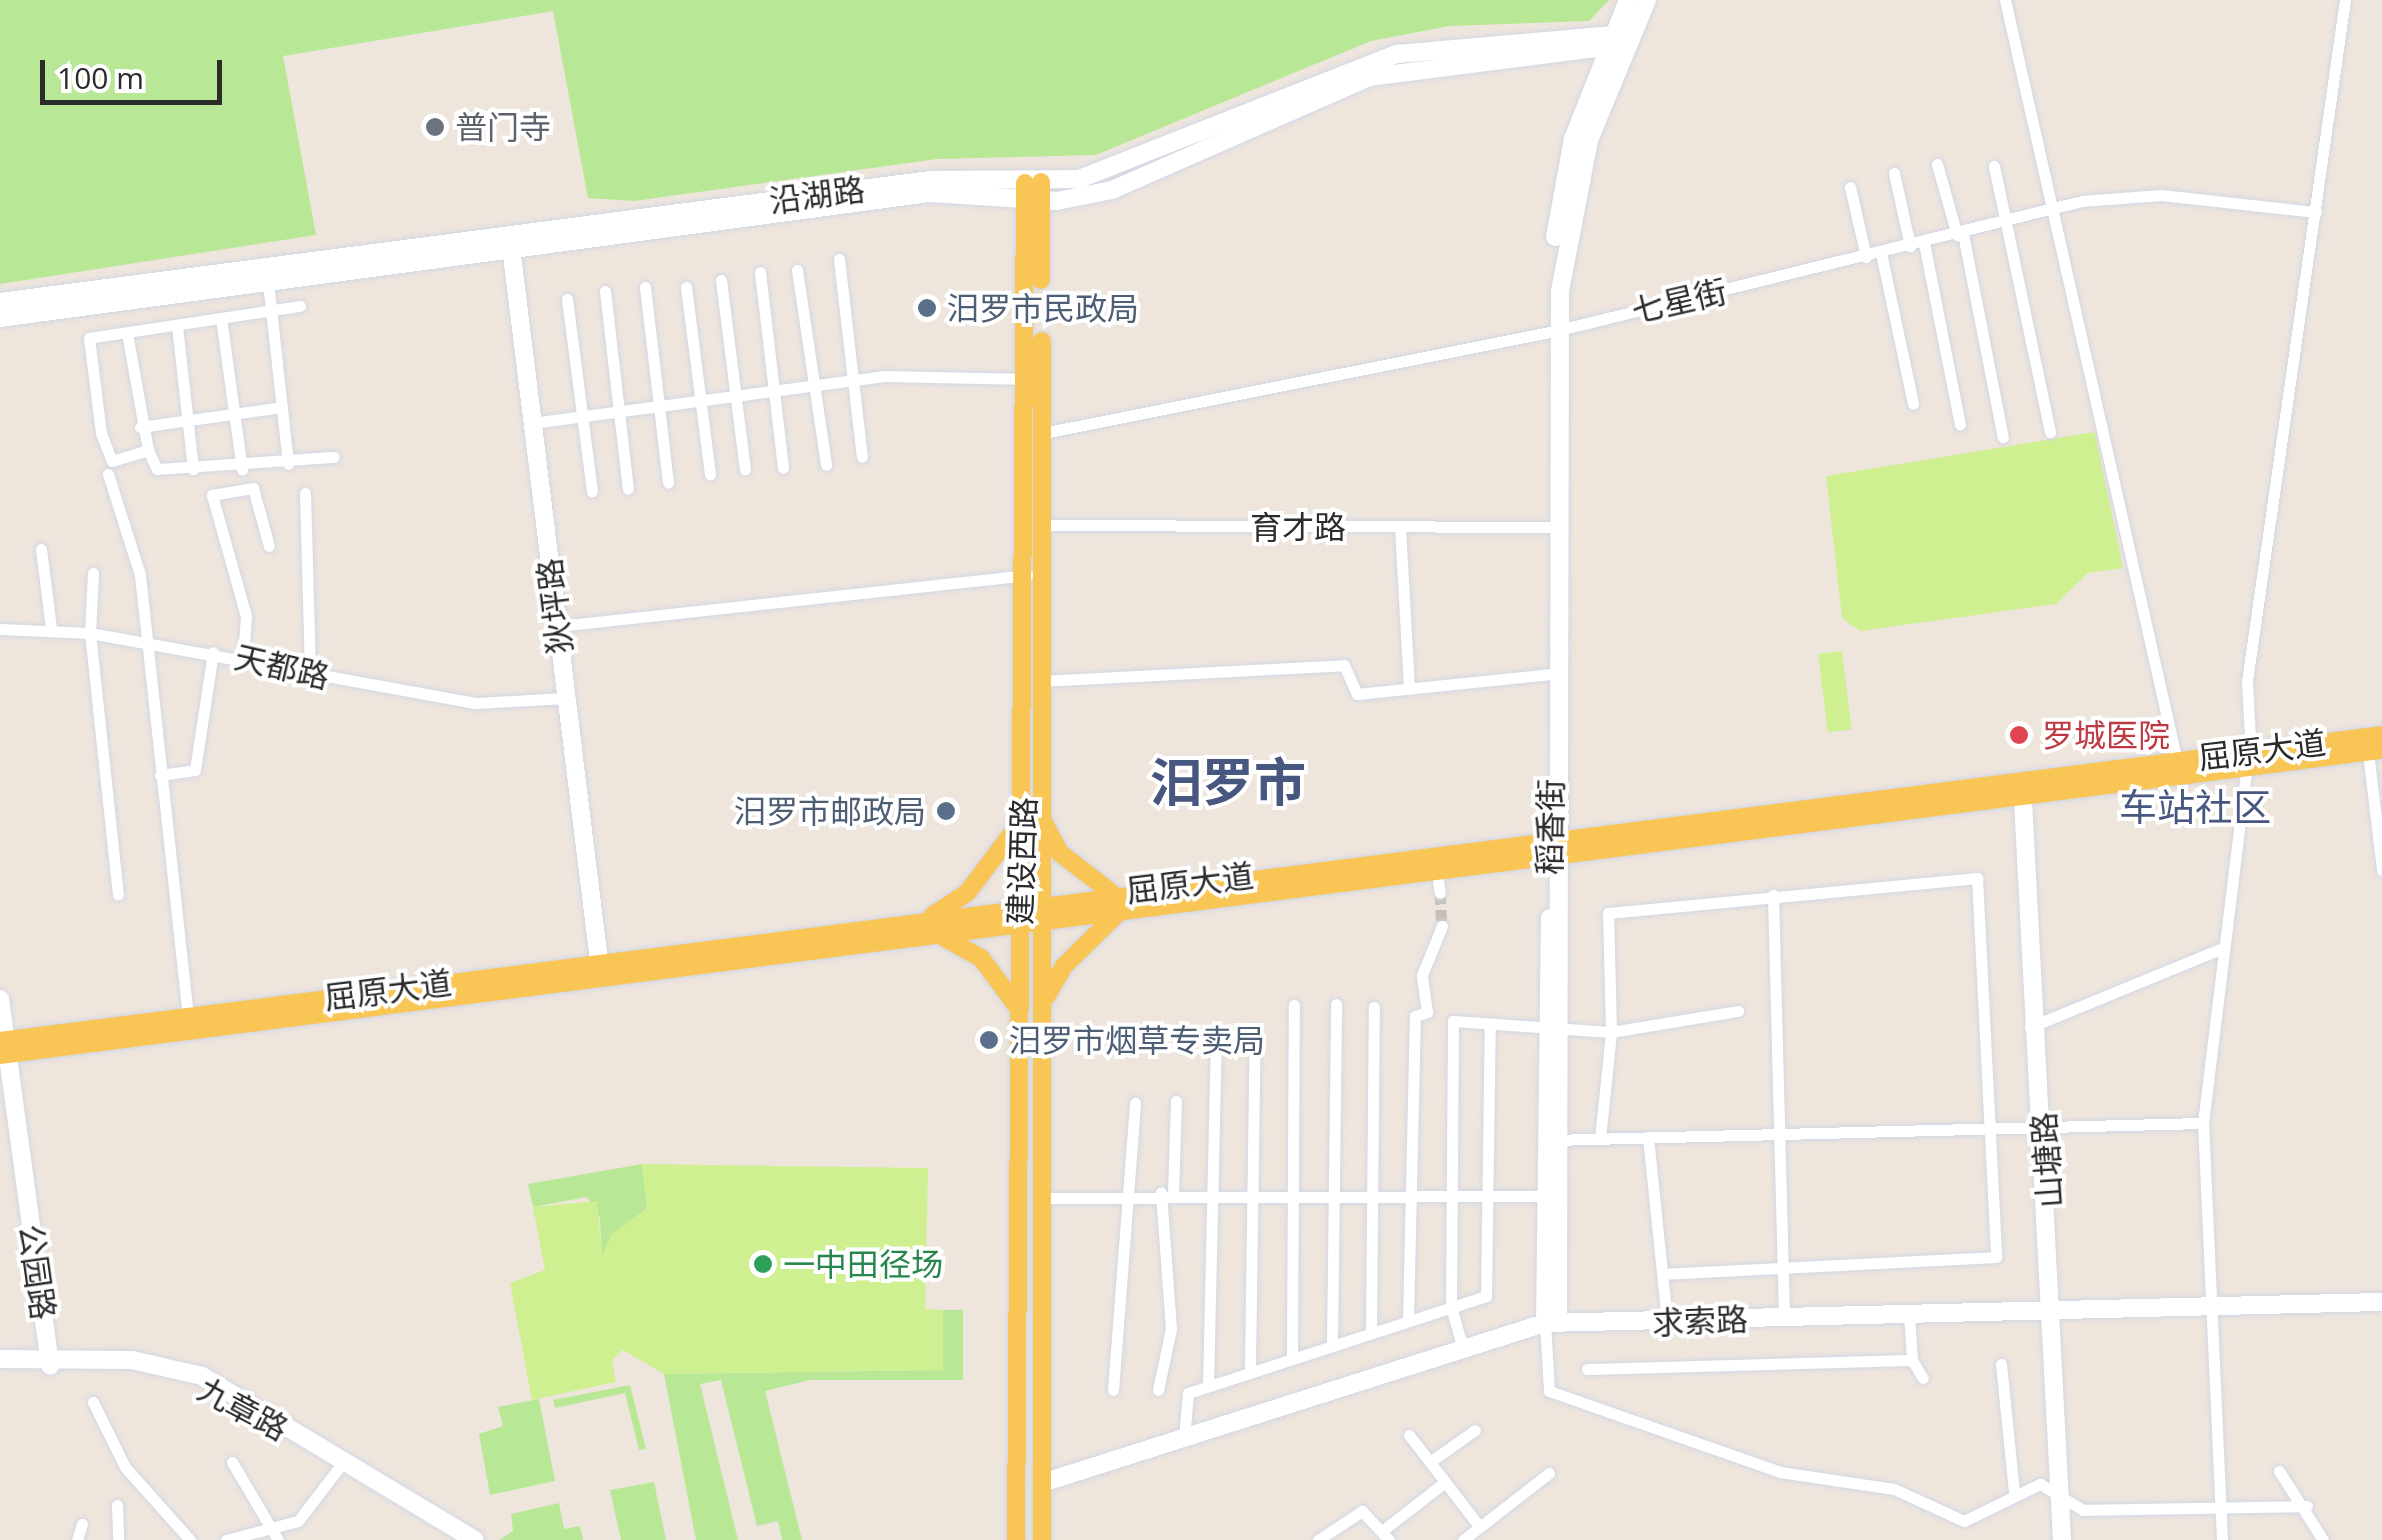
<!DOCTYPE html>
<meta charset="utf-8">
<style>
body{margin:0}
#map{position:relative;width:2382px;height:1540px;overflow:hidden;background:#eee5dd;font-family:"Open Sans","Noto Sans SC",sans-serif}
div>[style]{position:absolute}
.green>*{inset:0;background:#b8e896}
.pitch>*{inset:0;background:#cff091;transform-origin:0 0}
.street-tunnel>*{height:11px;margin-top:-5.5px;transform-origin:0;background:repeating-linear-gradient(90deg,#c7c0b9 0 11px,transparent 0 16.5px)}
.roads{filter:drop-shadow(0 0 2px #d2d7e5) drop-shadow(0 0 2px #d2d7e5)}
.street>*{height:11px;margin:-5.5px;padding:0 5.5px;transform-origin:5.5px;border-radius:5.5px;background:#fff}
.secondary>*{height:18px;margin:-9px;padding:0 9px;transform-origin:9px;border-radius:9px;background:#fff}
.primary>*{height:18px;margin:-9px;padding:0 9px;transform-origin:9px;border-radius:9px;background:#f9c656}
.dots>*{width:28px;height:28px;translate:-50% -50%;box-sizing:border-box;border:5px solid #fff;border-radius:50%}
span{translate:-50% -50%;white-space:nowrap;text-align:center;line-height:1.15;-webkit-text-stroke:8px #fff;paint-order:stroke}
.worship-label{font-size:32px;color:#5b616d}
.left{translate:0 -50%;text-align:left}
.street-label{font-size:32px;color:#2b2b2b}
.service-label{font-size:32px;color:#4e5e75}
.right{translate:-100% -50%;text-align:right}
.health-label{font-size:32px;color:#be3a42}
.leisure-label{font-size:32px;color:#27864d}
.quarter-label{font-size:38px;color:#48577f}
.town-label{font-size:52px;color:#48577f;font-weight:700}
.scale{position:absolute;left:40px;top:60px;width:182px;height:45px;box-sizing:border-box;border:5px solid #2b2b2b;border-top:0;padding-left:12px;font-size:30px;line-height:35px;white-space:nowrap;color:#2b2b2b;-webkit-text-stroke:8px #fff;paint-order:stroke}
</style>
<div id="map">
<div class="green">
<div style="clip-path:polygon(0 0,1609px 0,1589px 21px,1449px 26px,1371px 41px,1096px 155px,937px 159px,634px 201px,588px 198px,553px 11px,283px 56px,316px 235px,0 284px)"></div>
<div style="clip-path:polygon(642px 1164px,647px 1207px,602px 1257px,600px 1218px,587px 1197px,533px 1207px,528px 1184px)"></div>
<div style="clip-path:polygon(943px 1310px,963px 1310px,963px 1380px,810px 1380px,765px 1391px,802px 1540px,782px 1540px,778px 1521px,757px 1526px,721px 1380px,700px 1384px,738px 1540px,696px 1540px,664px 1374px,942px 1370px)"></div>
<div style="clip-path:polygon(630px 1385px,646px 1449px,639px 1450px,625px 1393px,555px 1408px,553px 1400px)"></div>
<div style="clip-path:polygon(539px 1399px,555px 1481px,490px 1495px,479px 1434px,503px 1426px,498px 1407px)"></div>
<div style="clip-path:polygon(654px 1482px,666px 1540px,621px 1540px,610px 1490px)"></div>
<div style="clip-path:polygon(559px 1503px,564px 1529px,580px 1526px,583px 1540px,499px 1540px,513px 1531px,511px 1514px)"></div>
</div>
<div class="pitch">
<div style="clip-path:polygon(2095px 432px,2123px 568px,2088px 573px,2056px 604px,1860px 631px,1842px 618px,1826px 476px)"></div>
<div style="left:1842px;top:651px;width:79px;height:24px;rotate:83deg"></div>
<div style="clip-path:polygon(642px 1164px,928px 1168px,925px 1309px,943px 1310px,943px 1370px,664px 1374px,623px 1350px,612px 1360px,616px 1382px,532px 1400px,510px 1283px,545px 1270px,533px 1207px,597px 1201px,602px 1256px,611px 1235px,647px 1208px)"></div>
</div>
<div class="street-tunnel">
<div style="left:1440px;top:893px;width:33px;rotate:87deg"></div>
</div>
<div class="roads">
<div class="street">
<div style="left:2005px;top:0;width:785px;rotate:77.27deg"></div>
<div style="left:1937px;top:164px;width:74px;rotate:74.3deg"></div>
<div style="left:1994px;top:166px;width:272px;rotate:78.1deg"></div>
<div style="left:1894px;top:173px;width:75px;rotate:77.6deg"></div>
<div style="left:1850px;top:187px;width:72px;rotate:77.1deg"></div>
<div style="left:1963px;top:234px;width:207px;rotate:78.9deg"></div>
<div style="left:1924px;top:243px;width:185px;rotate:78.8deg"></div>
<div style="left:1881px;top:253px;width:154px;rotate:78deg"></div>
<div style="left:839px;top:259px;width:199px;rotate:83.4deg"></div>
<div style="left:797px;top:270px;width:197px;rotate:81.5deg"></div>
<div style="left:760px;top:272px;width:197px;rotate:83.3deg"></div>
<div style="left:721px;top:280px;width:191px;rotate:82.8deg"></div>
<div style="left:268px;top:282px;width:183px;rotate:83.7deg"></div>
<div style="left:645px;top:287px;width:197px;rotate:83.3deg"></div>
<div style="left:686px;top:287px;width:189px;rotate:82.7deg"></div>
<div style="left:605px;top:291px;width:199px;rotate:83.4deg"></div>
<div style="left:567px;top:299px;width:194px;rotate:82.6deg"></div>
<div style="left:300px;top:306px;width:213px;rotate:171.4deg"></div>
<div style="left:89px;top:338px;width:96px;rotate:82.8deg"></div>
<div style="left:101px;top:433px;width:30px;rotate:69deg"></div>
<div style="left:112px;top:461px;width:38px;rotate:-17deg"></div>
<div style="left:148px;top:450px;width:21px;rotate:65deg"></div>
<div style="left:157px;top:469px;width:177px;rotate:-3.9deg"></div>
<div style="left:221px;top:318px;width:153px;rotate:82.1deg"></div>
<div style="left:177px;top:326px;width:144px;rotate:83.6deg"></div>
<div style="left:127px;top:333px;width:119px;rotate:79.8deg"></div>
<div style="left:532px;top:423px;width:354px;rotate:-7.6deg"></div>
<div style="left:883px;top:376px;width:147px;rotate:1.2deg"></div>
<div style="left:140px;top:427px;width:143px;rotate:-8deg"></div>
<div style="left:1043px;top:433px;width:522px;rotate:-11.27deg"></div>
<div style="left:1555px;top:331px;width:543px;rotate:-13.86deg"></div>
<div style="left:2082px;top:201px;width:79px;rotate:-4.3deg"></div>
<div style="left:2161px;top:195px;width:156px;rotate:6.3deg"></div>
<div style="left:108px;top:474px;width:106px;rotate:72.4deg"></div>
<div style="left:140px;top:575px;width:443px;rotate:83.8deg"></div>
<div style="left:305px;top:493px;width:180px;rotate:88.4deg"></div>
<div style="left:1043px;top:525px;width:510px;rotate:0.22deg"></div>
<div style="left:1400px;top:527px;width:161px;rotate:86.8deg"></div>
<div style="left:41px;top:549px;width:80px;rotate:82.8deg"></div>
<div style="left:93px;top:573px;width:60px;rotate:92.9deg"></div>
<div style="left:90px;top:633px;width:263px;rotate:83.9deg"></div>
<div style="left:558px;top:626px;width:472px;rotate:-6.2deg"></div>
<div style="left:0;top:629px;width:90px;rotate:2.5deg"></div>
<div style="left:90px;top:633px;width:393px;rotate:10.3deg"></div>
<div style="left:477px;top:703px;width:88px;rotate:-3.3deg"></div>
<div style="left:243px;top:657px;width:41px;rotate:-85.8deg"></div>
<div style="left:246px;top:616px;width:126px;rotate:-105.7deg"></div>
<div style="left:212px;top:495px;width:42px;rotate:-9.7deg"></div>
<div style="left:253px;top:488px;width:60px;rotate:74.6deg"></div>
<div style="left:1041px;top:681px;width:303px;rotate:-3deg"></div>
<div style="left:1344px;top:665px;width:32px;rotate:66deg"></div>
<div style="left:1357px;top:694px;width:196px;rotate:-5.9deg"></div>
<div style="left:2368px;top:752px;width:119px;rotate:83.2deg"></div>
<div style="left:160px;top:775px;width:35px;rotate:-8deg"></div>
<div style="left:195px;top:770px;width:119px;rotate:-81.3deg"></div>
<div style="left:1436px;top:868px;width:25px;rotate:81deg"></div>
<div style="left:1773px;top:895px;width:423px;rotate:88.5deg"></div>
<div style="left:2030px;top:1027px;width:205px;rotate:-22.3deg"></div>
<div style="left:1648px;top:1137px;width:186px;rotate:84.1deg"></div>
<div style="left:1600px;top:1139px;width:108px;rotate:-84.1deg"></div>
<div style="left:1611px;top:1032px;width:119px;rotate:-91.4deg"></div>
<div style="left:1608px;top:913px;width:371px;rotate:-5.4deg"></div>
<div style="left:1977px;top:878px;width:379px;rotate:87.1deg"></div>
<div style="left:1996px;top:1257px;width:330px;rotate:177.1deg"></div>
<div style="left:1552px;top:1140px;width:651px;rotate:-1.5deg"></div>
<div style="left:1173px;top:1192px;width:91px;rotate:-88.1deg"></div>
<div style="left:1043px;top:1198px;width:503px;rotate:-0.23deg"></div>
<div style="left:1909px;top:1314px;width:46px;rotate:86.3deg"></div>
<div style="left:1912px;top:1360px;width:21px;rotate:59deg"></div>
<div style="left:1408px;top:1320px;width:304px;rotate:-88.7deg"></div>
<div style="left:1415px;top:1016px;width:13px;rotate:-18deg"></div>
<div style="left:1427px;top:1012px;width:37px;rotate:-98deg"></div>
<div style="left:1422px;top:975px;width:53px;rotate:-67.8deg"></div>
<div style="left:1545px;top:1323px;width:68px;rotate:86.6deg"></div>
<div style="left:1549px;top:1391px;width:245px;rotate:19.3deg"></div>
<div style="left:1780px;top:1472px;width:115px;rotate:8.5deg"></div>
<div style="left:1894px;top:1489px;width:77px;rotate:24.6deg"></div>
<div style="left:1964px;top:1521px;width:85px;rotate:-26deg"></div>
<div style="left:2040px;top:1484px;width:50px;rotate:31.2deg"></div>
<div style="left:2083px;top:1510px;width:224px;rotate:-1deg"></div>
<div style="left:1371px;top:1332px;width:325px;rotate:-89.5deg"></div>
<div style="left:1332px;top:1343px;width:339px;rotate:-89.3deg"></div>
<div style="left:1463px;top:1349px;width:44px;rotate:-105.9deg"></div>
<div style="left:1451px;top:1307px;width:286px;rotate:-89.6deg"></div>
<div style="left:1453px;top:1021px;width:158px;rotate:4deg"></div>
<div style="left:1611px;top:1032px;width:129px;rotate:-9.4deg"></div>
<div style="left:1292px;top:1355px;width:350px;rotate:-89.7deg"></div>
<div style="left:2001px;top:1364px;width:128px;rotate:84.2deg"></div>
<div style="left:1250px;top:1368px;width:339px;rotate:-89.2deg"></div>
<div style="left:1587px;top:1369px;width:325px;rotate:-1.6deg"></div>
<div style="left:1208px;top:1386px;width:354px;rotate:-88.7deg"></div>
<div style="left:1113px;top:1390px;width:288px;rotate:-85.6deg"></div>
<div style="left:1158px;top:1390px;width:62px;rotate:-78deg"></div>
<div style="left:1171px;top:1329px;width:137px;rotate:-94.2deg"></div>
<div style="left:93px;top:1402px;width:72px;rotate:63.8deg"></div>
<div style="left:125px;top:1467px;width:98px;rotate:48.3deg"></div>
<div style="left:1409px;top:1435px;width:115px;rotate:52.4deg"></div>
<div style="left:1184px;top:1438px;width:45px;rotate:-84.9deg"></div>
<div style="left:1188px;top:1393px;width:313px;rotate:-18deg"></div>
<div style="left:1486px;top:1296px;width:272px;rotate:-89.2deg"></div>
<div style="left:232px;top:1462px;width:91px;rotate:59.5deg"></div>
<div style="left:1430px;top:1462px;width:55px;rotate:-35.4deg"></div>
<div style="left:2279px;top:1471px;width:82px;rotate:57.5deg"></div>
<div style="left:117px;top:1505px;width:35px;rotate:88deg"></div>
<div style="left:1382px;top:1531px;width:80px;rotate:-37.9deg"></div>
<div style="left:77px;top:1540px;width:17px;rotate:-73deg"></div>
<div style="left:226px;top:1540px;width:74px;rotate:-14.8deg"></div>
<div style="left:298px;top:1521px;width:71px;rotate:-52.5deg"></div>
<div style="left:1318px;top:1540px;width:53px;rotate:-33.4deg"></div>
<div style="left:1362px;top:1511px;width:40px;rotate:47deg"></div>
<div style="left:1463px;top:1540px;width:109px;rotate:-37.9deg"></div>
<div style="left:2222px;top:1540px;width:417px;rotate:-92.6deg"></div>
<div style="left:2203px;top:1123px;width:388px;rotate:-83deg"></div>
<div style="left:2250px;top:738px;width:57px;rotate:-93deg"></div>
<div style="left:2247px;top:681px;width:688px;rotate:-81.81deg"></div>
</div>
<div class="secondary">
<div style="left:1555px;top:237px;width:100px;rotate:-79.6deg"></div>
<div style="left:1573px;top:139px;width:149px;rotate:-68.4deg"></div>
<div style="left:510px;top:239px;width:744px;rotate:82.97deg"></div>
<div style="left:0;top:302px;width:938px;rotate:-7.47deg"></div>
<div style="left:930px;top:180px;width:149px;rotate:-0.4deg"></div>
<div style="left:1079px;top:179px;width:342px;rotate:-21.5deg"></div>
<div style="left:1397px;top:54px;width:218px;rotate:-5deg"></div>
<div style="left:0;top:318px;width:937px;rotate:-7.66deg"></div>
<div style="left:929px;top:193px;width:128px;rotate:3.6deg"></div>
<div style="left:1057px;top:201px;width:56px;rotate:-11.3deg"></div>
<div style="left:1112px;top:190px;width:282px;rotate:-23.7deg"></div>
<div style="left:1370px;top:77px;width:260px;rotate:-7.3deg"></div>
<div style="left:2022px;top:782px;width:759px;rotate:86.98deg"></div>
<div style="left:0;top:999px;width:370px;rotate:82.2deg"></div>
<div style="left:1558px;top:1322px;width:1031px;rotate:-89.89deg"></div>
<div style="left:1560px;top:291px;width:154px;rotate:-79.1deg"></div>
<div style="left:1589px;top:140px;width:152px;rotate:-67.5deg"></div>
<div style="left:1545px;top:1323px;width:405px;rotate:-89.3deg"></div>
<div style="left:0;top:1359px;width:132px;rotate:0.4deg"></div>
<div style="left:132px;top:1360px;width:72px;rotate:12.9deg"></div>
<div style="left:202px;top:1376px;width:318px;rotate:31deg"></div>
<div style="left:1042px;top:1483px;width:528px;rotate:-17.65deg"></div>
<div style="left:1545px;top:1323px;width:837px;rotate:-1.44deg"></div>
</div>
<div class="primary">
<div style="left:1041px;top:280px;width:98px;rotate:-90deg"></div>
<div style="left:1042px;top:341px;width:1199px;rotate:90deg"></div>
<div style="left:1044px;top:823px;width:34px;rotate:62deg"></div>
<div style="left:1060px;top:853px;width:66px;rotate:37.6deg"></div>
<div style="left:933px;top:915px;width:40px;rotate:-32.9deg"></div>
<div style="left:967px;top:893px;width:83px;rotate:-52.9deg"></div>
<div style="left:943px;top:937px;width:43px;rotate:28.9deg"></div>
<div style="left:981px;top:958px;width:59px;rotate:53.3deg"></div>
<div style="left:1046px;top:997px;width:36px;rotate:-60deg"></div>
<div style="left:1064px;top:966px;width:86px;rotate:-44.5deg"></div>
<div style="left:0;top:1041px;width:2402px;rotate:-7.32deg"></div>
<div style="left:0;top:1055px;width:2401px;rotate:-7.3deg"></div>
<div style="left:1016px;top:1540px;width:1357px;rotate:-89.62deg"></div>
</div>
</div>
<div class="dots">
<div style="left:435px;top:127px;background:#6b7280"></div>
<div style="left:927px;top:308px;background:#5c6f8a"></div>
<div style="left:2019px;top:735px;background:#e0444e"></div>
<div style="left:946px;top:811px;background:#5c6f8a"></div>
<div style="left:989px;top:1040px;background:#5c6f8a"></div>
<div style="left:763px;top:1264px;background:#2e9e5b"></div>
</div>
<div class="worship-label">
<span class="left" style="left:455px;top:127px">普门寺</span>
</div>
<div class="street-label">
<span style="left:817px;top:195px;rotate:-7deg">沿湖路</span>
<span style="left:1679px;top:301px;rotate:-13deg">七星街</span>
<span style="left:1298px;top:527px">育才路</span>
<span style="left:555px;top:606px;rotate:-97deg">狄坪路</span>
<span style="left:282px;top:667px;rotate:13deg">天都路</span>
<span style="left:2262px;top:750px;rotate:-7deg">屈原大道</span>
<span style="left:1550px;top:827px;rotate:-89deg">稻香街</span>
<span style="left:1022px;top:861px;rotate:-88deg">建设西路</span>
<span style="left:1190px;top:883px;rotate:-7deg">屈原大道</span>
<span style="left:388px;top:990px;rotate:-7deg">屈原大道</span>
<span style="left:2047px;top:1160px;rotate:-94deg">山塘路</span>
<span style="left:37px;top:1272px;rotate:82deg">公园路</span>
<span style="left:1700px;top:1321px;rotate:-2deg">求索路</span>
<span style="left:243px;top:1409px;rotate:28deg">九章路</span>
</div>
<div class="service-label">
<span class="left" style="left:947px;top:308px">汨罗市民政局</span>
<span class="right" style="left:926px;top:811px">汨罗市邮政局</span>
<span class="left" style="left:1009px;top:1040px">汨罗市烟草专卖局</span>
</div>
<div class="health-label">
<span class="left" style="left:2042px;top:735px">罗城医院</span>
</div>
<div class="leisure-label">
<span class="left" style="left:783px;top:1264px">一中田径场</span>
</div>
<div class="quarter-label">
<span style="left:2195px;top:807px">车站社区</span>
</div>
<div class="town-label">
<span style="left:1228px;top:781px">汨罗市</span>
</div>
<div class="scale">100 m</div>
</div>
